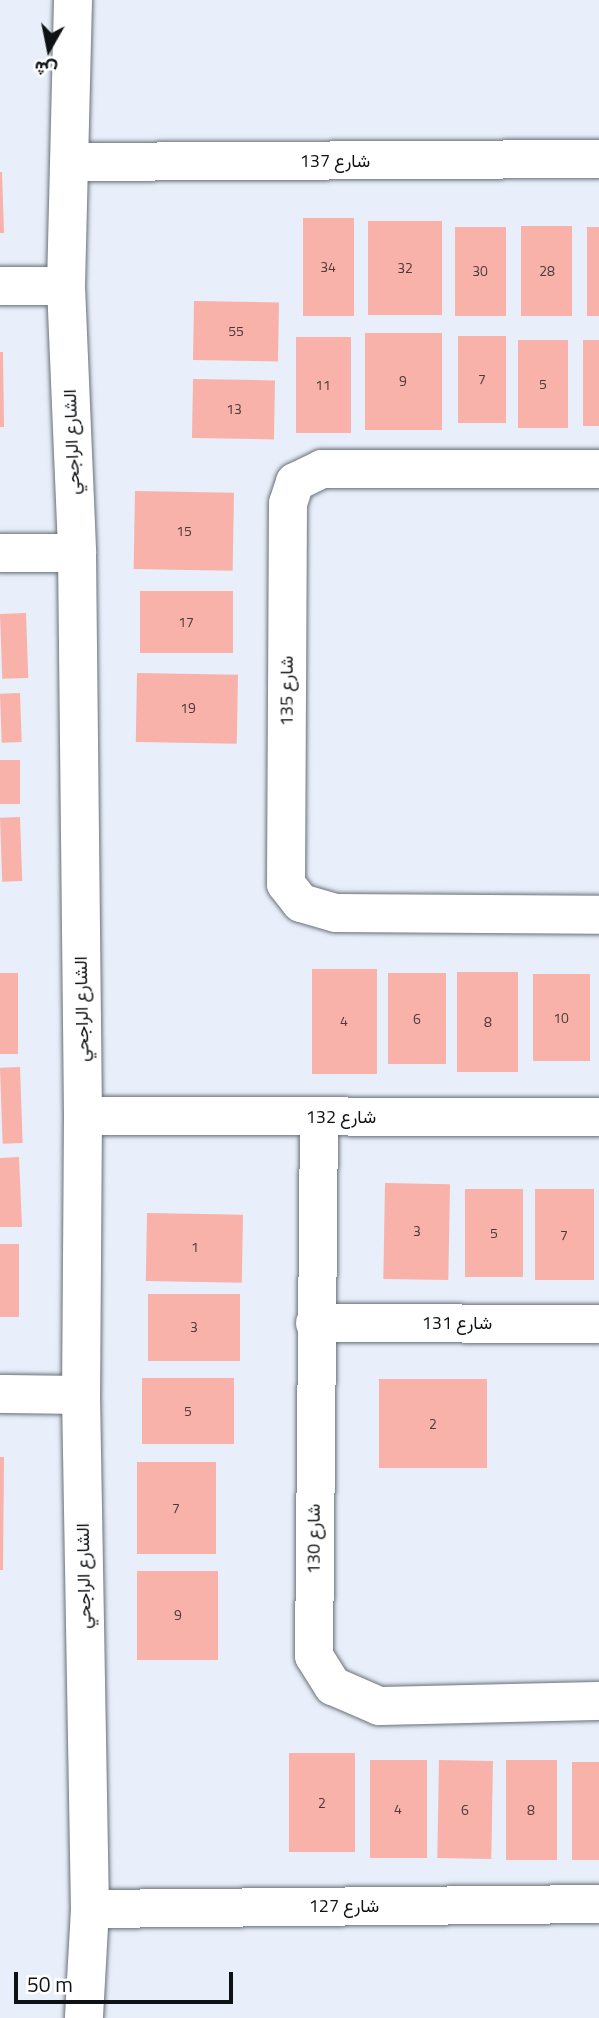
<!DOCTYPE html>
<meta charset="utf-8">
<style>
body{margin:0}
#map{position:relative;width:599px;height:2018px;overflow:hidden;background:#e8effa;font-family:"Titillium Web",Vazirmatn,sans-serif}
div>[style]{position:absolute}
.building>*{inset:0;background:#f8b2a9;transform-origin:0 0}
.roads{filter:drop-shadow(0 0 2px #697079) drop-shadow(0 0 2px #697079)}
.minor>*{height:38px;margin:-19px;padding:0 19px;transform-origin:19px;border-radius:19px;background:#fff}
span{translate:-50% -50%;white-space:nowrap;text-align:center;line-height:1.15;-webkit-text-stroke:5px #fff;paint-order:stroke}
.number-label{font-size:14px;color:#493a3a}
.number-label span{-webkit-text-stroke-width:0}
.street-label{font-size:18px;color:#0f1215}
.north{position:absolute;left:14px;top:14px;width:70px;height:70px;-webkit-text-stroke:5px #fff;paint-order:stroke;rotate:189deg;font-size:19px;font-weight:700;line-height:28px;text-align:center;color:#0f1215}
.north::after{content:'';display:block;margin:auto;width:24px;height:32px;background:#0f1215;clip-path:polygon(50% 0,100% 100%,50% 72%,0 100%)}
.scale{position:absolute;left:14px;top:1972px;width:219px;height:32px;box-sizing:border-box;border:4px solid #0f1215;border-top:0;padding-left:9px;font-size:21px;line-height:24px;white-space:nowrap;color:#0f1215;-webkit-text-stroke:5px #fff;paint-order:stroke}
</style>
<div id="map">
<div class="building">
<div style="clip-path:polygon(0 172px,2px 172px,4px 233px,0 233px)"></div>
<div style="left:303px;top:218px;width:51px;height:98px"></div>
<div style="left:368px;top:221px;width:74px;height:94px"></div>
<div style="left:521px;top:226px;width:51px;height:90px"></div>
<div style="left:455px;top:227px;width:51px;height:89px"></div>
<div style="left:587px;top:227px;width:12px;height:89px"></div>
<div style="left:194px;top:301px;width:85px;height:59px;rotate:1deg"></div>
<div style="left:365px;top:333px;width:77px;height:97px"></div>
<div style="left:458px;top:336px;width:48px;height:87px"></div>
<div style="left:296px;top:337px;width:55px;height:96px"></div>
<div style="left:518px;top:340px;width:50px;height:88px"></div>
<div style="left:583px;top:340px;width:16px;height:86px"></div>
<div style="clip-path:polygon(0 352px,3px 352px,4px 427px,0 427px)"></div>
<div style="left:193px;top:379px;width:82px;height:59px;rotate:1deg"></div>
<div style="left:135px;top:491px;width:99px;height:78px;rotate:1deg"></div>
<div style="left:140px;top:591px;width:93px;height:62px"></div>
<div style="left:26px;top:613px;width:65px;height:26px;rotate:88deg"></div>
<div style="left:137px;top:673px;width:101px;height:69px;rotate:1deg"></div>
<div style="left:20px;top:693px;width:49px;height:20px;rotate:88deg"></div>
<div style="left:0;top:760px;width:20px;height:44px"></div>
<div style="left:20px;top:817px;width:64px;height:20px;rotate:88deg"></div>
<div style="left:312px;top:969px;width:65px;height:105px"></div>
<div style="left:457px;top:972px;width:61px;height:100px"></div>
<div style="left:0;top:973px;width:18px;height:81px"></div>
<div style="left:388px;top:973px;width:58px;height:91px"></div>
<div style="left:533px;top:974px;width:57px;height:87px"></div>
<div style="left:20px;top:1067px;width:76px;height:20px;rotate:88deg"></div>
<div style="clip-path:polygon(19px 1157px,22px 1227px,0 1227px,0 1158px)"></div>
<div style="left:385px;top:1183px;width:65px;height:96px;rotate:1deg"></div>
<div style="left:465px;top:1189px;width:58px;height:88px"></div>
<div style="left:535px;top:1189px;width:59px;height:91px"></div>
<div style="left:147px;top:1213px;width:96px;height:68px;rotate:1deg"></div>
<div style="left:0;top:1244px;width:19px;height:73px"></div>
<div style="left:148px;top:1294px;width:92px;height:67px"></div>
<div style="left:142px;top:1378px;width:92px;height:66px"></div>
<div style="left:379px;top:1379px;width:108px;height:89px"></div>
<div style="clip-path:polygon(0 1457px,4px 1457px,3px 1570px,0 1570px)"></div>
<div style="left:137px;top:1462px;width:79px;height:92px"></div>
<div style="left:137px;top:1571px;width:81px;height:89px"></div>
<div style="left:289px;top:1753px;width:66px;height:99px"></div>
<div style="left:370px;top:1760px;width:57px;height:98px"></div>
<div style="left:439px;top:1760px;width:54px;height:98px;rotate:1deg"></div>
<div style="left:506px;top:1760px;width:51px;height:100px"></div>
<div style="left:572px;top:1762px;width:27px;height:98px"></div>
</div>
<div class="roads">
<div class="minor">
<div style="left:73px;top:0;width:286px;rotate:91.4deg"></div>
<div style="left:66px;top:286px;width:267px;rotate:87.6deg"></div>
<div style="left:77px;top:553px;width:563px;rotate:89.39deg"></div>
<div style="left:83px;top:1116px;width:279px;rotate:90.4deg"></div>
<div style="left:81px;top:1395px;width:514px;rotate:89deg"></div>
<div style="left:90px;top:1909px;width:109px;rotate:93.2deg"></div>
<div style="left:71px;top:162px;width:528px;rotate:-0.33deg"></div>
<div style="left:0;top:286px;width:66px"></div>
<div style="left:599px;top:469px;width:277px;rotate:180deg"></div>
<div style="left:322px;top:469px;width:30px;rotate:154deg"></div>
<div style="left:295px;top:482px;width:22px;rotate:108deg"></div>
<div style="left:288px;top:503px;width:381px;rotate:90.3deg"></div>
<div style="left:286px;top:884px;width:24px;rotate:52deg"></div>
<div style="left:301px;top:903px;width:36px;rotate:16deg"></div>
<div style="left:336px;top:913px;width:263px;rotate:0.4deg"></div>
<div style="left:0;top:553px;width:77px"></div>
<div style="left:83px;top:1116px;width:516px;rotate:0.11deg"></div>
<div style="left:319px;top:1117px;width:539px;rotate:90.53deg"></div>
<div style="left:314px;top:1656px;width:36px;rotate:58deg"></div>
<div style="left:333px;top:1686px;width:50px;rotate:23.5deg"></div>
<div style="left:379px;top:1706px;width:220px;rotate:-1.3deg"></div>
<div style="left:315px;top:1323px;width:284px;rotate:0.2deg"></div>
<div style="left:0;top:1394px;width:81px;rotate:0.7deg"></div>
<div style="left:90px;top:1909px;width:509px;rotate:-0.56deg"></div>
</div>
</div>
<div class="number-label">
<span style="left:328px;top:267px">34</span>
<span style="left:405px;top:268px">32</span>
<span style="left:480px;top:271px">30</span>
<span style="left:547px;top:271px">28</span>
<span style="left:236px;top:331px">55</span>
<span style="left:482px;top:379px">7</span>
<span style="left:403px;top:381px">9</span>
<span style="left:543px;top:384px">5</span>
<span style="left:323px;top:385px">11</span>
<span style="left:234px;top:409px">13</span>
<span style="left:184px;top:531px">15</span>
<span style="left:186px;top:622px">17</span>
<span style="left:188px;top:708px">19</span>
<span style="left:561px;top:1018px">10</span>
<span style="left:417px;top:1019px">6</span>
<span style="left:344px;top:1021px">4</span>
<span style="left:488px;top:1022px">8</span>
<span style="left:417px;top:1231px">3</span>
<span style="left:494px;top:1233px">5</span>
<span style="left:564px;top:1235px">7</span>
<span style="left:195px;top:1247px">1</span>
<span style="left:194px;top:1327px">3</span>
<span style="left:188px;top:1411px">5</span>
<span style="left:433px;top:1424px">2</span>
<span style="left:176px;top:1508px">7</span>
<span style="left:178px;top:1615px">9</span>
<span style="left:322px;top:1803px">2</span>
<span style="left:398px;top:1809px">4</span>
<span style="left:465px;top:1810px">6</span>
<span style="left:531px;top:1810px">8</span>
</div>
<div class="street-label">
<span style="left:335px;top:161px">شارع 137</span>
<span style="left:72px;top:442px;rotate:-92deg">الشارع الراجحي</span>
<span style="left:287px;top:691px;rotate:-90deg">شارع 135</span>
<span style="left:82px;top:1009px;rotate:-91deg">الشارع الراجحي</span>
<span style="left:341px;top:1117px">شارع 132</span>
<span style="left:457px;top:1323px">شارع 131</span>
<span style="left:314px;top:1539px;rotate:-90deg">شارع 130</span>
<span style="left:84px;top:1576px;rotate:-91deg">الشارع الراجحي</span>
<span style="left:344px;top:1906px">شارع 127</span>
</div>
<div class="north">ش</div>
<div class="scale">50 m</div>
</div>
